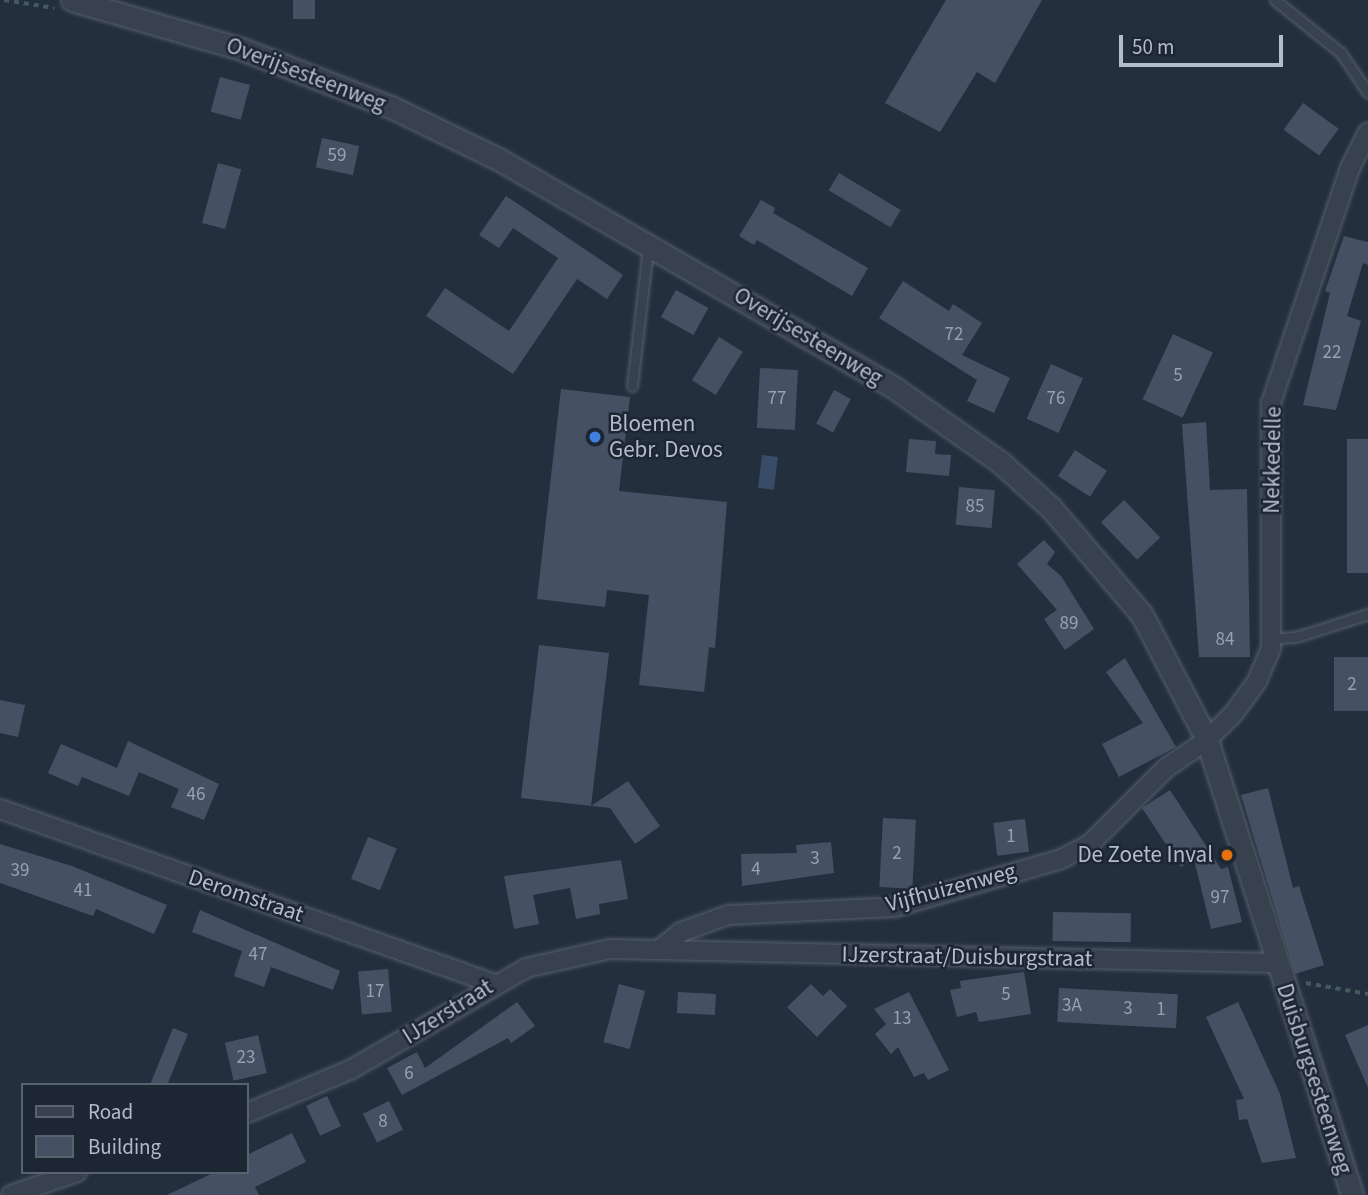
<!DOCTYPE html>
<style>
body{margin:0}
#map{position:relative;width:1368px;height:1195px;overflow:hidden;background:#242f3e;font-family:"Source Sans 3",sans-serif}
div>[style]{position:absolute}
.water>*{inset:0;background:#394c67;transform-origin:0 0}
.building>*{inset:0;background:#455162;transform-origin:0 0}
.path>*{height:3.5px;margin-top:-1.75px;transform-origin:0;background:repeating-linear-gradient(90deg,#44595c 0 5px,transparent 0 10px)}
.roads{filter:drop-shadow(0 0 2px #565f6c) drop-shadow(0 0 2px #565f6c)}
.service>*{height:9px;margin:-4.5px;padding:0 4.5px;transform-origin:4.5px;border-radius:4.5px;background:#38414e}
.minor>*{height:18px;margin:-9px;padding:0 9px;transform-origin:9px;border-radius:9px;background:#38414e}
.tertiary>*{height:21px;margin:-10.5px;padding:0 10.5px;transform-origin:10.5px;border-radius:10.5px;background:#38414e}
.dots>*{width:19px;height:19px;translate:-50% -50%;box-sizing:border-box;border:4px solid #1d2633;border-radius:50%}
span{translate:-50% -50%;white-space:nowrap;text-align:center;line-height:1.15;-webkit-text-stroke:5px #1d2633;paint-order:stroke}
.number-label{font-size:19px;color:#98a1af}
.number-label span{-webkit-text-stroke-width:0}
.street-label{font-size:23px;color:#b4bcc9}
.poi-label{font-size:23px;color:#b4bcc9}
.left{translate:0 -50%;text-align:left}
.right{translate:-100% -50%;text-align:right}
.legend{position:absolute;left:21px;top:1083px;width:228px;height:91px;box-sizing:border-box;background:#1d2633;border:2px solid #59626f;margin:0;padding:9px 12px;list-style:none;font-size:21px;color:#b4bcc9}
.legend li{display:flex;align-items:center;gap:14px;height:35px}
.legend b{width:35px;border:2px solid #59626f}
.scale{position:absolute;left:1119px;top:35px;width:164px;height:32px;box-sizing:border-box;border:4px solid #b4bcc9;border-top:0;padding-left:9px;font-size:21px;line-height:24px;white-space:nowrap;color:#b4bcc9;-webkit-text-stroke:5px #1d2633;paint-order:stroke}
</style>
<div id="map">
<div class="water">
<div style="left:762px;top:455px;width:16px;height:33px;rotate:7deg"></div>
</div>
<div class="building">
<div style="left:293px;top:0;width:22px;height:19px"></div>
<div style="clip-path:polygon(946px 0,1042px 0,995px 83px,977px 72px,940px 132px,885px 103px)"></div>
<div style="left:220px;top:77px;width:31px;height:36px;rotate:15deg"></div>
<div style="left:1303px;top:103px;width:44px;height:33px;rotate:36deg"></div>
<div style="left:322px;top:138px;width:38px;height:30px;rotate:12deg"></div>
<div style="left:218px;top:163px;width:24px;height:62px;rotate:15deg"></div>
<div style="left:839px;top:173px;width:72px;height:20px;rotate:31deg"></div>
<div style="clip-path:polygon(506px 196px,623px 275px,607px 299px,577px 279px,513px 374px,426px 316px,445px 288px,509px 331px,558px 258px,513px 228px,499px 248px,479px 235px)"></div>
<div style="clip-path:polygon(761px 200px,775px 208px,773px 213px,868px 268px,852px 296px,757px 240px,754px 245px,739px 236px)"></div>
<div style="clip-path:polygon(1344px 236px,1368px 242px,1368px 265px,1363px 263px,1347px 316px,1361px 321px,1336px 410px,1303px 405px,1330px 293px,1325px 291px)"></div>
<div style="clip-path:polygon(903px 281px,949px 311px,953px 304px,982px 323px,962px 355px,1010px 378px,994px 413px,967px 401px,977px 380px,879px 318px)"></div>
<div style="left:676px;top:290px;width:37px;height:31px;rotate:29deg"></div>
<div style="left:1173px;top:334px;width:44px;height:72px;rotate:25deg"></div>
<div style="left:719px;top:337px;width:28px;height:51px;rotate:32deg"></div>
<div style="left:1051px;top:364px;width:35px;height:60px;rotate:24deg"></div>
<div style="left:760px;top:368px;width:38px;height:60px;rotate:3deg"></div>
<div style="clip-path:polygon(561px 389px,630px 397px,619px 491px,727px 502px,715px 648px,709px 647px,704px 692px,639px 685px,649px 595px,607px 590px,605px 607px,537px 599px)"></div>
<div style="left:834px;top:390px;width:19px;height:38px;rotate:28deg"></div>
<div style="clip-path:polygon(1206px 422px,1210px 490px,1247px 489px,1250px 657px,1199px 657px,1182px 424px)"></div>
<div style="clip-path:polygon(909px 439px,936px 441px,935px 454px,951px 455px,949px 476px,906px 472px)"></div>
<div style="left:1368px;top:439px;width:134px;height:21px;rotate:90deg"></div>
<div style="left:1075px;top:450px;width:38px;height:31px;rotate:33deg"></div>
<div style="left:959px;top:487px;width:36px;height:38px;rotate:5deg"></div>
<div style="left:1124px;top:500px;width:52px;height:32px;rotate:46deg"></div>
<div style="clip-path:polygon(1044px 540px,1055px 552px,1047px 564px,1061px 576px,1094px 629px,1065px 650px,1044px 619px,1057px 610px,1017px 564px)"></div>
<div style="clip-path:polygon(539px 645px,609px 653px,591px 806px,628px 781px,660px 826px,635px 844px,610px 808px,521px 798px)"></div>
<div style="left:1368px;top:657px;width:54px;height:34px;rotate:90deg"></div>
<div style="clip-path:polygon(1125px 658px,1176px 747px,1119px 777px,1102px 744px,1143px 723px,1106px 672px)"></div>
<div style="clip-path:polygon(0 700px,25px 705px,18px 737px,0 733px)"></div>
<div style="clip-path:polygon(128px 741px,219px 784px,204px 820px,171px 807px,179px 789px,139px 772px,129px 796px,82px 777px,78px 786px,48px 773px,61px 744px,117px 768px)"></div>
<div style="clip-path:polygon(1268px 788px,1293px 888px,1299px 886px,1324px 965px,1295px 974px,1241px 795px)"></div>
<div style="clip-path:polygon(1170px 790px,1221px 869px,1228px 867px,1242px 922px,1211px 929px,1194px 859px,1181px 867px,1142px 808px)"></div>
<div style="left:883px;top:818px;width:33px;height:69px;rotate:3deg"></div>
<div style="left:1025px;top:819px;width:33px;height:32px;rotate:83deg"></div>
<div style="left:368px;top:837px;width:31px;height:45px;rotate:22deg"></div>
<div style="clip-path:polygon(831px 842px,834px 873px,742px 886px,741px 854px,797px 853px,796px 845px)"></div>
<div style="clip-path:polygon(0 844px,72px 866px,167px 905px,154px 934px,96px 909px,93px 916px,0 883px)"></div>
<div style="clip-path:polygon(621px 860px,628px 899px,599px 904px,600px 914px,576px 919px,570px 888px,533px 895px,539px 924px,514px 929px,504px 876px)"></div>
<div style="clip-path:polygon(200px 910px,340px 971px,333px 990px,271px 967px,264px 987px,234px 976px,242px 951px,192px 932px)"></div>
<div style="left:1053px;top:912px;width:78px;height:29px;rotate:1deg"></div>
<div style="left:388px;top:969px;width:43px;height:30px;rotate:85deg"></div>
<div style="clip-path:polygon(1024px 972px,1031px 1014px,979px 1022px,976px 1012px,957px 1017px,950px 990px,961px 988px,960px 981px)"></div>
<div style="left:619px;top:984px;width:27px;height:60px;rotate:15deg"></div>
<div style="clip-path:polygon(811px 984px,823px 996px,830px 989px,847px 1006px,817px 1037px,787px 1007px)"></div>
<div style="left:1059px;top:988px;width:119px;height:34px;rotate:3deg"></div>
<div style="left:678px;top:992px;width:38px;height:21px;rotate:3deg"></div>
<div style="clip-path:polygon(909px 992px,949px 1070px,928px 1080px,924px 1073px,914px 1077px,898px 1047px,891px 1054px,875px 1034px,886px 1024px,874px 1009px)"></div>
<div style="clip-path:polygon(517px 1002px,535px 1026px,511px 1043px,508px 1038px,402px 1095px,387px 1068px,417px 1052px,425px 1068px)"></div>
<div style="clip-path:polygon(1238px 1002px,1280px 1094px,1296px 1158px,1262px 1163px,1247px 1119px,1239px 1120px,1236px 1100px,1244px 1099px,1206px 1017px)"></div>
<div style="clip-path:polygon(1368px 1025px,1368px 1088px,1345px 1035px)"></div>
<div style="left:173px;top:1028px;width:16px;height:61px;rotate:22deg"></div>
<div style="left:258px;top:1035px;width:39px;height:34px;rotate:77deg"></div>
<div style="left:327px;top:1096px;width:33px;height:23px;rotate:65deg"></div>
<div style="left:389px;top:1101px;width:32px;height:29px;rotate:64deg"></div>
<div style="clip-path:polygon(292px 1133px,306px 1162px,255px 1187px,259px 1195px,167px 1195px,215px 1172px,247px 1172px,247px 1155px)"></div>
</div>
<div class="path">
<div style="left:4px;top:0;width:51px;rotate:9.1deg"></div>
<div style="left:1306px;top:983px;width:63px;rotate:10.1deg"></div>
</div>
<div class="roads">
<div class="service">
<div style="left:1275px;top:0;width:85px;rotate:38.8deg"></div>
<div style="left:1341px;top:53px;width:48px;rotate:56deg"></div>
<div style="left:632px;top:386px;width:139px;rotate:-83.4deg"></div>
<div style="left:1271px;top:639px;width:25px;rotate:-5deg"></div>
<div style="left:1296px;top:637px;width:76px;rotate:-17.7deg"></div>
</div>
<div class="minor">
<div style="left:0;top:809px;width:522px;rotate:19.48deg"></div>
<div style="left:660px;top:949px;width:27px;rotate:-39deg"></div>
<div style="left:681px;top:932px;width:50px;rotate:-19.9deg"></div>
<div style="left:728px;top:915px;width:167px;rotate:-2.7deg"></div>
<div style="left:895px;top:907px;width:173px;rotate:-16.1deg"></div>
<div style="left:1061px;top:859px;width:33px;rotate:-27deg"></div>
<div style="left:1090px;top:844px;width:107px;rotate:-45deg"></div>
<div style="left:1166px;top:768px;width:50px;rotate:-34.3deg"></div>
<div style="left:1207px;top:740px;width:38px;rotate:-45deg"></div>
<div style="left:1234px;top:713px;width:39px;rotate:-54deg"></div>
<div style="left:1257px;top:681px;width:36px;rotate:-67deg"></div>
<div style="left:1271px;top:648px;width:245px;rotate:-90deg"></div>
<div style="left:1271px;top:403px;width:248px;rotate:-71.4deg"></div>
<div style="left:1350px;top:168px;width:40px;rotate:-63.4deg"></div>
<div style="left:247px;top:1113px;width:114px;rotate:-22.7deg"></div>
<div style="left:352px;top:1069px;width:201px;rotate:-30.1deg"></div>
<div style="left:526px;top:968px;width:86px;rotate:-12.7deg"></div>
<div style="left:610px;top:949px;width:665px;rotate:1.21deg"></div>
<div style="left:11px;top:1195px;width:70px;rotate:-19.2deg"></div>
</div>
<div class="tertiary">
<div style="left:72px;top:0;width:177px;rotate:16.1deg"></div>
<div style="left:242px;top:49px;width:162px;rotate:21.3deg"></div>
<div style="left:393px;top:108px;width:119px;rotate:25.9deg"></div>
<div style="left:500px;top:160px;width:457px;rotate:30deg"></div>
<div style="left:896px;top:389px;width:127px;rotate:35.1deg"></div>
<div style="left:1000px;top:462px;width:69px;rotate:42deg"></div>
<div style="left:1051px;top:508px;width:140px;rotate:49.6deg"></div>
<div style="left:1142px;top:615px;width:141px;rotate:62.5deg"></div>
<div style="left:1207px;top:740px;width:478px;rotate:72.3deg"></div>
</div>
</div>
<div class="dots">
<div style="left:595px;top:437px;background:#3f7fe0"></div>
<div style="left:1227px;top:855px;background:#e8710a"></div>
</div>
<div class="number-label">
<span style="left:337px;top:156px">59</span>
<span style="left:954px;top:335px">72</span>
<span style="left:1332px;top:353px">22</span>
<span style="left:1178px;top:376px">5</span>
<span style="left:777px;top:399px">77</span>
<span style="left:1056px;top:399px">76</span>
<span style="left:975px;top:507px">85</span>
<span style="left:1069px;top:624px">89</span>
<span style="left:1225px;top:640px">84</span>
<span style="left:1352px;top:685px">2</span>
<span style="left:196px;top:795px">46</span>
<span style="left:1011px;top:837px">1</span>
<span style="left:897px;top:854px">2</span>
<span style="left:815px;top:859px">3</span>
<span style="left:756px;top:870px">4</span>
<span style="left:20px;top:871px">39</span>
<span style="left:83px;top:891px">41</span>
<span style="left:1220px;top:898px">97</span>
<span style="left:258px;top:955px">47</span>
<span style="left:375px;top:992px">17</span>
<span style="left:1006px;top:995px">5</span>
<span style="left:1072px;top:1006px">3A</span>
<span style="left:1128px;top:1009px">3</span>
<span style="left:1161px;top:1010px">1</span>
<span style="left:902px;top:1019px">13</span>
<span style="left:246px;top:1058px">23</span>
<span style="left:409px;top:1074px">6</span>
<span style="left:383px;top:1122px">8</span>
</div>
<div class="street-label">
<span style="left:306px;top:75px;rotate:21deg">Overijsesteenweg</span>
<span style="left:808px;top:337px;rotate:31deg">Overijsesteenweg</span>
<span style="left:1273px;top:460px;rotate:-89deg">Nekkedelle</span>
<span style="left:951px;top:888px;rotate:-15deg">Vijfhuizenweg</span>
<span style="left:246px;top:896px;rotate:19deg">Deromstraat</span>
<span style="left:967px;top:957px;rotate:1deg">IJzerstraat/Duisburgstraat</span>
<span style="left:448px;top:1012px;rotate:-32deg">IJzerstraat</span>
<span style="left:1314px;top:1079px;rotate:72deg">Duisburgsesteenweg</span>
</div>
<div class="poi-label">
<span class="left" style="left:609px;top:437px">Bloemen<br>Gebr. Devos</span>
<span class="right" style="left:1213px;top:855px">De Zoete Inval</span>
</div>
<ul class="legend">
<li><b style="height:9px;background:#38414e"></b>Road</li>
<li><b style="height:19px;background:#455162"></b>Building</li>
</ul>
<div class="scale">50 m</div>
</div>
